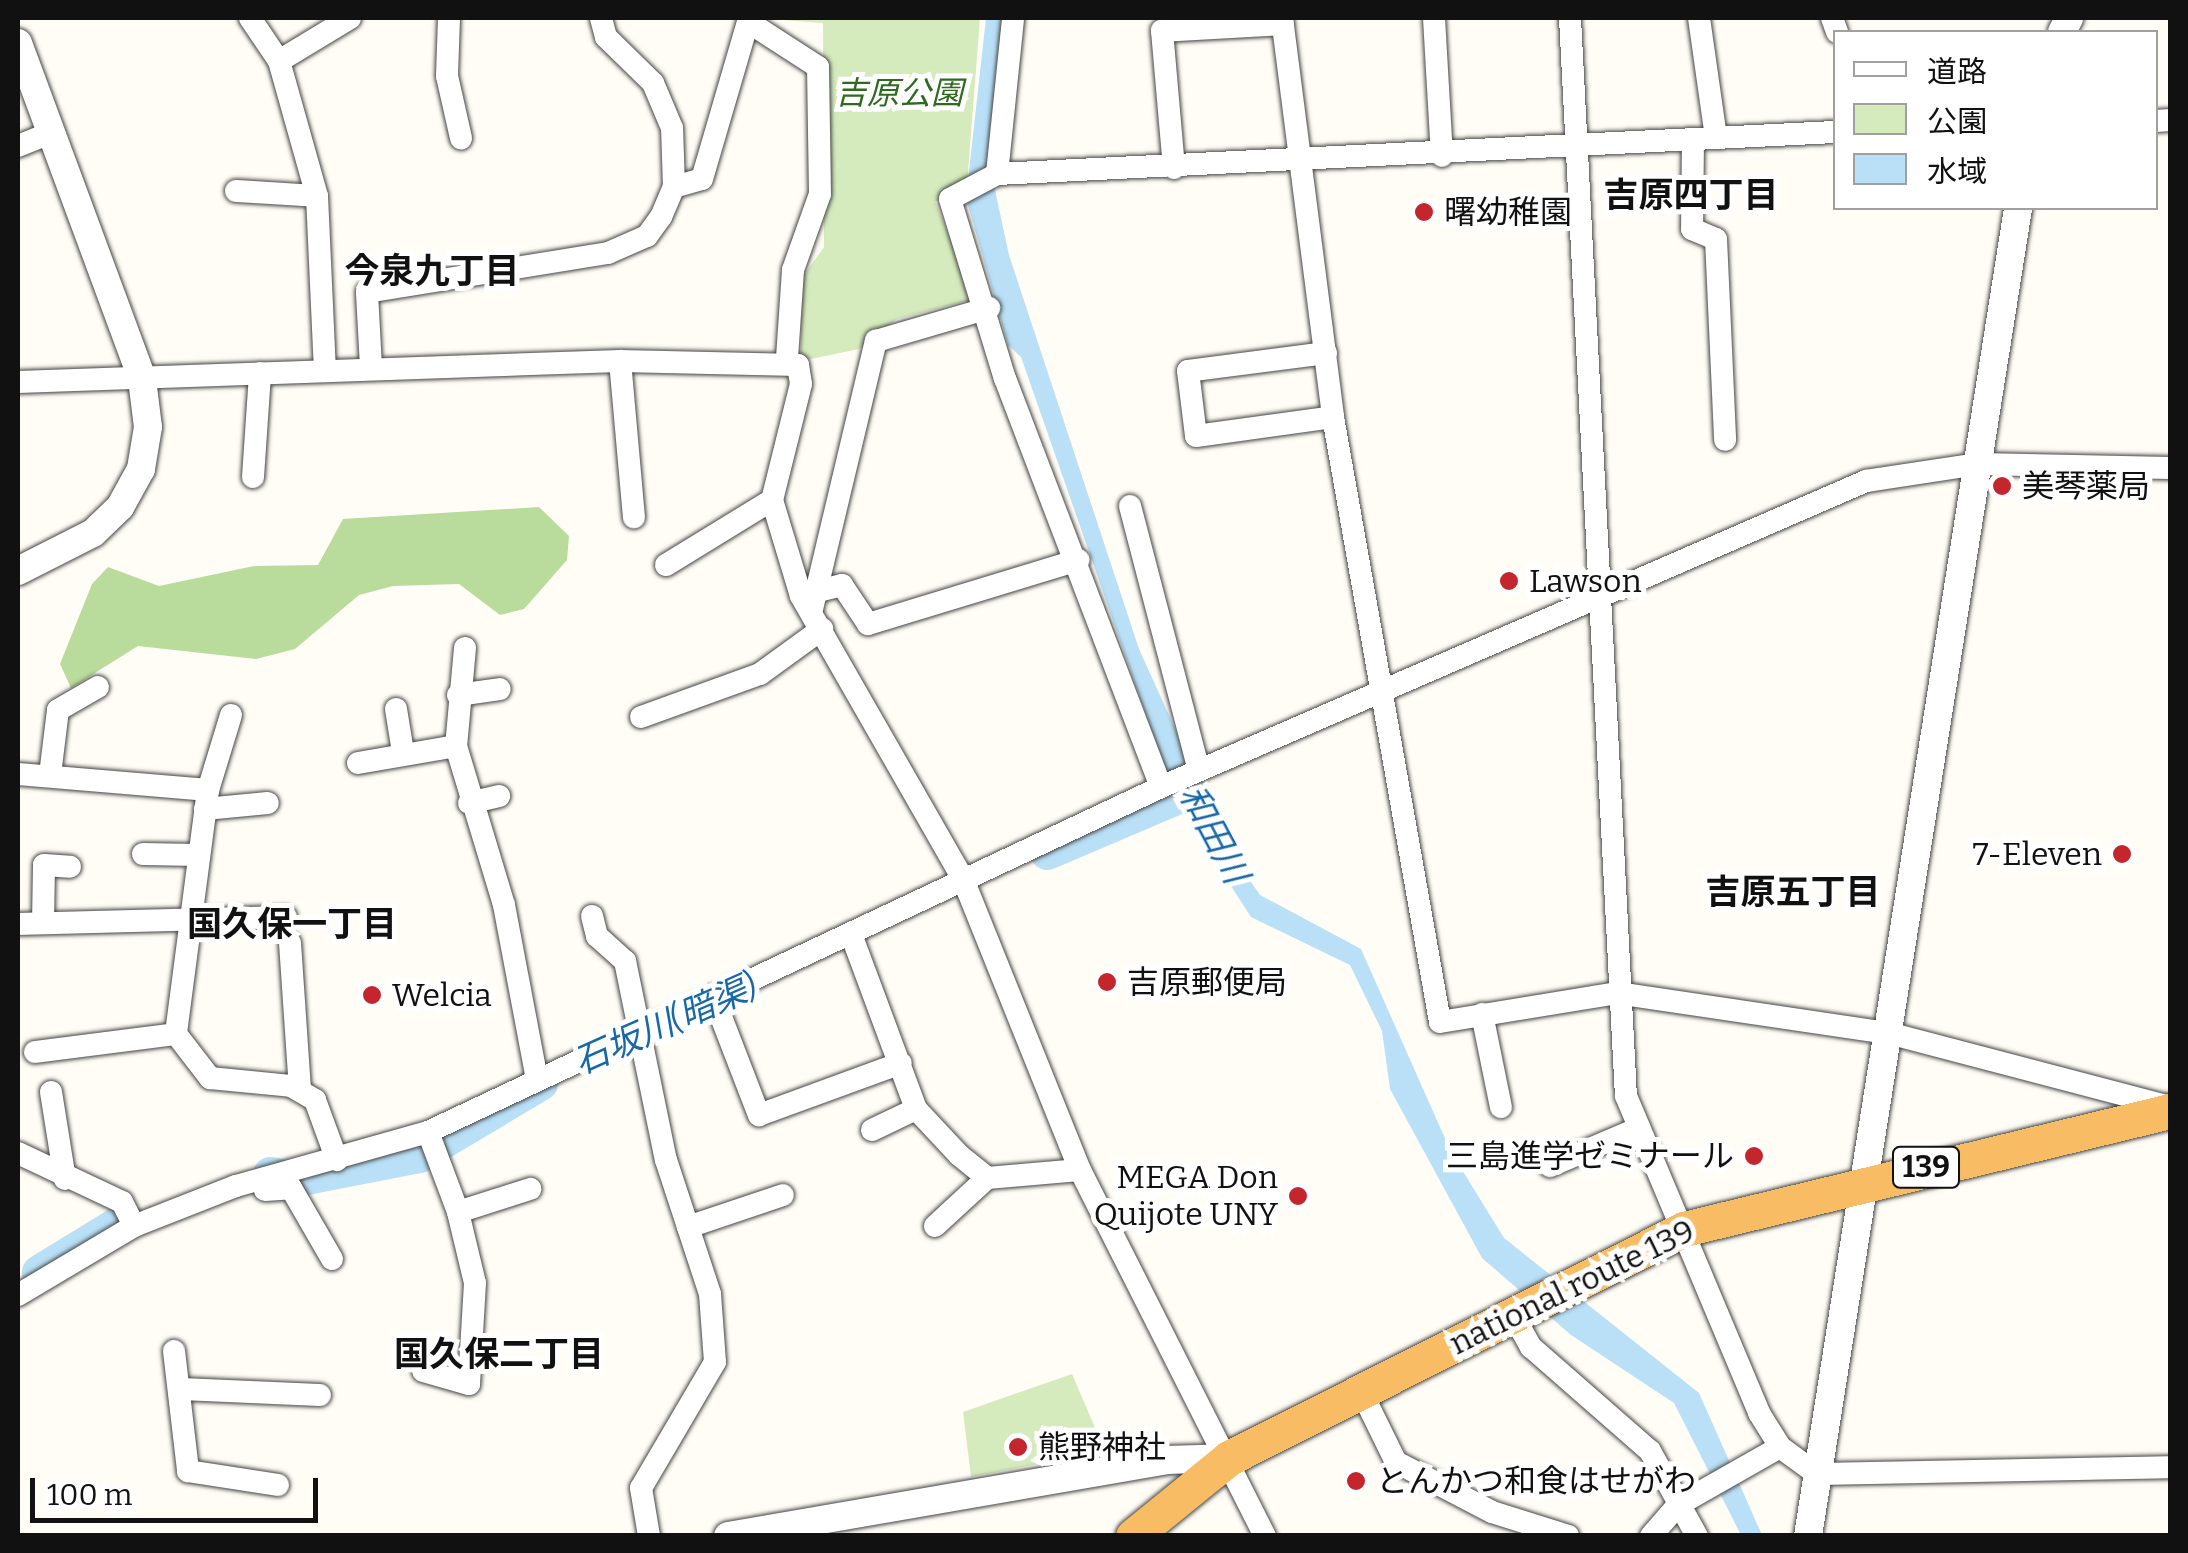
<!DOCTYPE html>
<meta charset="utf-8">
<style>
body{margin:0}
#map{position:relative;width:2188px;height:1553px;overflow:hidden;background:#fffdf5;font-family:Bitter,"Noto Sans JP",serif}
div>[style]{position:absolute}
.green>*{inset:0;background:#d5ebbd}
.forest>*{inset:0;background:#b9dc9c}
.water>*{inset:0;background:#b9e0f7}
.river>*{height:35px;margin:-17.5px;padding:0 17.5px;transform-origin:17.5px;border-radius:17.5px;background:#b9e0f7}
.roads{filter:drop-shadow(0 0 2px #444) drop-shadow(0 0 2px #444)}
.minor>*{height:22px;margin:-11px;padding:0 11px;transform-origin:11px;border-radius:11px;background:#fff}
.tertiary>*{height:28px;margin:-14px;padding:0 14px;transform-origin:14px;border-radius:14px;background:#fff}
.trunk>*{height:35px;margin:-17.5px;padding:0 17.5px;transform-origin:17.5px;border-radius:17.5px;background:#f7bc64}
.dots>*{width:28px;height:28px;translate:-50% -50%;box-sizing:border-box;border:5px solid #fff;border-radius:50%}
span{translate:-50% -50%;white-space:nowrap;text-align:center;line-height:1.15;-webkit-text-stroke:10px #fff;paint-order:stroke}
.shield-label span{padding:2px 8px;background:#fff;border:2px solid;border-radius:8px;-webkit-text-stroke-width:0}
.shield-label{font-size:30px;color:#111;font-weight:700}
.park-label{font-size:32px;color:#2f6b1f;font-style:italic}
.poi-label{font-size:32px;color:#111}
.left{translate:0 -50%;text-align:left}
.right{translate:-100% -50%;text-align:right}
.street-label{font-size:32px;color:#111}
.neighbourhood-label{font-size:35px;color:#111;font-weight:700}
.water-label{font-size:35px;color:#1768a6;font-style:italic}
.frame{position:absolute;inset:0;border:20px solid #111;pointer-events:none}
.legend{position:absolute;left:1833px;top:30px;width:325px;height:180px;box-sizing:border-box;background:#fff;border:2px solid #a0a0a0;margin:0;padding:12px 18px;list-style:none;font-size:30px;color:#111}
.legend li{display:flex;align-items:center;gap:20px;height:50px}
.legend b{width:50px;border:2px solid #a0a0a0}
.scale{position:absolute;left:30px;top:1478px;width:288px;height:45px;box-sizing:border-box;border:5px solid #111;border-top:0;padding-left:12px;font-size:30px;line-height:35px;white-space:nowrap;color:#111;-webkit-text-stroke:8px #fff;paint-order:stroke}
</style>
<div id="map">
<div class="green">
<div style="clip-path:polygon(754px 18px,980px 18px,966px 198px,935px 201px,974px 299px,897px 319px,859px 349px,801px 361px,801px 279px,824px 247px,823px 23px)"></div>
<div style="clip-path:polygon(1072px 1374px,1105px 1451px,971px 1477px,963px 1412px)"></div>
</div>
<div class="forest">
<div style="clip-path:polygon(539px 507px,569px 536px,567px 560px,524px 609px,500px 615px,459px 584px,393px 586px,359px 595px,295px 649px,256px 659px,138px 646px,71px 688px,60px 664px,92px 584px,108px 567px,159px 586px,254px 566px,318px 565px,343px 519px)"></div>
</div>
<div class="water">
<div style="clip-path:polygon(986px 18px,1008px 18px,990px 167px,1009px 255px,1139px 649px,1233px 856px,1260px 895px,1361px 949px,1451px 1152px,1504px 1238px,1699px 1393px,1762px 1535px,1741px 1535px,1674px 1403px,1571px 1335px,1482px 1258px,1390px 1089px,1382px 1031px,1350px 965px,1251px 917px,1176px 801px,1021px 357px,1008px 345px,966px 198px)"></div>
</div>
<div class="river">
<div style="left:1047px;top:852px;width:153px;rotate:-23.1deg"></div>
<div style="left:270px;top:1174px;width:25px;rotate:11deg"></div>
<div style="left:295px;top:1179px;width:126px;rotate:-11deg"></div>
<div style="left:419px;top:1155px;width:141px;rotate:-30.8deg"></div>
<div style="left:39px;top:1272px;width:101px;rotate:-31.6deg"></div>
</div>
<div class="roads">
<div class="minor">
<div style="left:250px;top:18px;width:52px;rotate:56deg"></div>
<div style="left:279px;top:61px;width:140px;rotate:74.3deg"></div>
<div style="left:317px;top:196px;width:174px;rotate:87.4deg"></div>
<div style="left:449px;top:18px;width:58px;rotate:92deg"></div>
<div style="left:447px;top:76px;width:64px;rotate:77.3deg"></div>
<div style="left:1282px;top:18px;width:402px;rotate:82.7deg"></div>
<div style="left:1333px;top:417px;width:614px;rotate:79.97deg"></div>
<div style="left:1440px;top:1022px;width:179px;rotate:-9.3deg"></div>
<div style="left:1617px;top:993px;width:274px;rotate:8.4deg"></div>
<div style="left:1888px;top:1033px;width:292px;rotate:14.7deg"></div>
<div style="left:1434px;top:18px;width:138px;rotate:86.7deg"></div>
<div style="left:1570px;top:18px;width:1079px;rotate:87.03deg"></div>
<div style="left:1626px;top:1096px;width:344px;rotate:67.2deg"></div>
<div style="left:1759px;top:1413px;width:40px;rotate:58deg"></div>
<div style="left:1780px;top:1447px;width:46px;rotate:36.1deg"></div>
<div style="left:1817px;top:1474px;width:353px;rotate:-1.1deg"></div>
<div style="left:1699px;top:18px;width:121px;rotate:81.9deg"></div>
<div style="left:1832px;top:18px;width:15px;rotate:70deg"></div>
<div style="left:750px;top:23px;width:81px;rotate:32.9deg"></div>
<div style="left:818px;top:67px;width:127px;rotate:89.1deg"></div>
<div style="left:820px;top:194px;width:81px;rotate:109.6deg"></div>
<div style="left:793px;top:270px;width:87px;rotate:93.9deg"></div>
<div style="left:279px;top:61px;width:83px;rotate:-31.2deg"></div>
<div style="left:2156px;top:121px;width:14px;rotate:-4deg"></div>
<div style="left:1693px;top:139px;width:90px;rotate:90.6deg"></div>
<div style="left:1692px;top:229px;width:26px;rotate:23deg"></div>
<div style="left:1716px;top:239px;width:201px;rotate:87.4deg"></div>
<div style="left:18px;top:146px;width:35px;rotate:-22deg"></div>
<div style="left:1174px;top:168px;width:138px;rotate:-95deg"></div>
<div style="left:1162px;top:31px;width:121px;rotate:-3.3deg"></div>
<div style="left:997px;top:174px;width:157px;rotate:-84.1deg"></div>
<div style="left:674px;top:187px;width:29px;rotate:-16deg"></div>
<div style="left:702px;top:179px;width:168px;rotate:-73.7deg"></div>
<div style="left:236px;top:191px;width:81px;rotate:3.5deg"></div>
<div style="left:1326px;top:353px;width:139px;rotate:172.6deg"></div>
<div style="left:1188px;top:371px;width:65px;rotate:83deg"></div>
<div style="left:1196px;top:436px;width:138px;rotate:-7.9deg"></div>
<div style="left:620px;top:361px;width:157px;rotate:84.9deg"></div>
<div style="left:371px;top:367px;width:75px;rotate:-93.1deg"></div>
<div style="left:367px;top:292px;width:244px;rotate:-9.2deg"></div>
<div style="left:608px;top:253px;width:43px;rotate:-23.6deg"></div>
<div style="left:647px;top:236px;width:24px;rotate:-54deg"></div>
<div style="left:661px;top:217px;width:33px;rotate:-67deg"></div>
<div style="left:674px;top:187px;width:59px;rotate:-91.9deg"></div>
<div style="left:672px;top:128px;width:49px;rotate:-112.9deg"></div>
<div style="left:653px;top:83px;width:66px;rotate:-135.6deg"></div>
<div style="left:606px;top:37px;width:20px;rotate:-105deg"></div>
<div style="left:18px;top:382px;width:602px;rotate:-2deg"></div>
<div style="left:620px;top:361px;width:178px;rotate:1.3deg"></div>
<div style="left:798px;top:365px;width:19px;rotate:81deg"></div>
<div style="left:801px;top:384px;width:120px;rotate:104deg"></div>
<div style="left:772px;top:500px;width:100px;rotate:73.2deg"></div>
<div style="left:801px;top:596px;width:326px;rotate:60.2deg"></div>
<div style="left:963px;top:879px;width:314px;rotate:68.1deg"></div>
<div style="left:1080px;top:1170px;width:410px;rotate:63.2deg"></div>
<div style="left:253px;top:477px;width:104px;rotate:-86.1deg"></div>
<div style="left:1130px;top:506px;width:273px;rotate:75.4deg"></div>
<div style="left:666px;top:565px;width:124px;rotate:-31.5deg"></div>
<div style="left:814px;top:592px;width:29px;rotate:-14deg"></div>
<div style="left:842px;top:585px;width:47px;rotate:56.3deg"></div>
<div style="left:868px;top:624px;width:220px;rotate:-16.9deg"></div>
<div style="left:812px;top:609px;width:276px;rotate:-76.6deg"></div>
<div style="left:876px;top:341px;width:118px;rotate:-16.3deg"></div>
<div style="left:465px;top:648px;width:98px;rotate:95.2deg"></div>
<div style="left:456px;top:746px;width:166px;rotate:73.2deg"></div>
<div style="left:504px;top:905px;width:172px;rotate:79.3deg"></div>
<div style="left:458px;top:695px;width:42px;rotate:-8.1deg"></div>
<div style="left:396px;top:709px;width:44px;rotate:80.8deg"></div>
<div style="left:231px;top:715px;width:78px;rotate:107deg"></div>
<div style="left:208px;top:790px;width:246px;rotate:97.5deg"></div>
<div style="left:176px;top:1034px;width:56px;rotate:52.3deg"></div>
<div style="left:210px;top:1078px;width:81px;rotate:5.6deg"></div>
<div style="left:291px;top:1086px;width:28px;rotate:30deg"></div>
<div style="left:315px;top:1100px;width:64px;rotate:69.9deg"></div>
<div style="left:641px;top:717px;width:127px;rotate:-19.9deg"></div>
<div style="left:760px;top:674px;width:77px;rotate:-36deg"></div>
<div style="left:358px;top:763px;width:99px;rotate:-9.8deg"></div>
<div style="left:18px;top:774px;width:191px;rotate:4.8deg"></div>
<div style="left:50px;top:775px;width:65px;rotate:-83deg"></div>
<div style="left:58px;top:710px;width:46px;rotate:-29.9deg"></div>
<div style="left:1161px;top:787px;width:437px;rotate:-110.9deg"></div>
<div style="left:1005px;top:379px;width:188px;rotate:-107deg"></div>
<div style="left:950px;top:199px;width:53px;rotate:-28deg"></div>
<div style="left:997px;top:174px;width:840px;rotate:-2.87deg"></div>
<div style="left:469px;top:803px;width:31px;rotate:-13deg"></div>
<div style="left:205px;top:809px;width:63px;rotate:-5.4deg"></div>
<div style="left:143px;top:854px;width:55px;rotate:1deg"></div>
<div style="left:592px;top:916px;width:21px;rotate:76deg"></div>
<div style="left:597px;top:936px;width:38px;rotate:42deg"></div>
<div style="left:625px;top:961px;width:203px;rotate:78.4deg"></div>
<div style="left:666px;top:1160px;width:141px;rotate:71.8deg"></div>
<div style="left:710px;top:1294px;width:68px;rotate:85.8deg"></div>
<div style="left:715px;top:1362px;width:146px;rotate:120.4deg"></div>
<div style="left:641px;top:1488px;width:49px;rotate:80.5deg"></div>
<div style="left:43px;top:923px;width:58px;rotate:-89deg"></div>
<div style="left:44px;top:865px;width:26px;rotate:4deg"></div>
<div style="left:18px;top:924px;width:268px;rotate:-1.5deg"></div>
<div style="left:851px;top:934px;width:187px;rotate:69.6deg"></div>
<div style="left:916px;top:1109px;width:63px;rotate:46.9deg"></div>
<div style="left:959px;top:1155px;width:36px;rotate:39deg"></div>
<div style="left:987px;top:1178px;width:93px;rotate:-4.9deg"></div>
<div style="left:290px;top:943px;width:148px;rotate:86.1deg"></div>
<div style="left:713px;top:996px;width:128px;rotate:68.9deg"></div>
<div style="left:759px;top:1115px;width:151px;rotate:-20.1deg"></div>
<div style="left:1482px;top:1014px;width:95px;rotate:78.5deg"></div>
<div style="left:35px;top:1052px;width:142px;rotate:-7.3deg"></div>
<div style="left:51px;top:1092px;width:88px;rotate:80.9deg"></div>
<div style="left:872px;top:1130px;width:49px;rotate:-25.5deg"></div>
<div style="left:428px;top:1132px;width:85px;rotate:69.4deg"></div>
<div style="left:458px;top:1212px;width:76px;rotate:-17.7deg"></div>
<div style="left:18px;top:1153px;width:115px;rotate:25.2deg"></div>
<div style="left:122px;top:1202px;width:27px;rotate:63deg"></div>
<div style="left:1550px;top:1166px;width:97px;rotate:-23.1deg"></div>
<div style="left:265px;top:1190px;width:26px;rotate:-4deg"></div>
<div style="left:291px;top:1188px;width:82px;rotate:60deg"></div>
<div style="left:935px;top:1226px;width:71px;rotate:-42.7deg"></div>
<div style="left:688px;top:1227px;width:100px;rotate:-18.6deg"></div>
<div style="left:18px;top:1295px;width:135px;rotate:-30.7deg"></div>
<div style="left:134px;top:1226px;width:110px;rotate:-21.4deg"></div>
<div style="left:236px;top:1186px;width:199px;rotate:-15.7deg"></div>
<div style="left:428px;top:1132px;width:810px;rotate:-25.2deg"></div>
<div style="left:1161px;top:787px;width:769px;rotate:-23.46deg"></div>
<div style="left:1866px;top:481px;width:114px;rotate:-8.6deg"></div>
<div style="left:1979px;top:464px;width:191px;rotate:1.2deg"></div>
<div style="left:1512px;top:1313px;width:39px;rotate:61deg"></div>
<div style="left:1531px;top:1347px;width:158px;rotate:41.2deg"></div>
<div style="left:1650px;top:1451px;width:97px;rotate:61.1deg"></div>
<div style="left:174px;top:1351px;width:121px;rotate:83.3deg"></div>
<div style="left:188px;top:1471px;width:91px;rotate:8.8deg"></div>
<div style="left:423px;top:1371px;width:48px;rotate:15.8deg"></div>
<div style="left:469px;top:1384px;width:101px;rotate:-86.6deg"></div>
<div style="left:475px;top:1283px;width:73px;rotate:-103.5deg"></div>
<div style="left:181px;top:1389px;width:139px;rotate:2.5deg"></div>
<div style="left:1361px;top:1391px;width:79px;rotate:63.8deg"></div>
<div style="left:1396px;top:1462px;width:108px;rotate:27.5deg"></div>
<div style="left:1492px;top:1512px;width:80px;rotate:17.5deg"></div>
<div style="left:1651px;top:1536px;width:41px;rotate:-48.9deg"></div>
<div style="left:1678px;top:1505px;width:117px;rotate:-29.6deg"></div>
</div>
<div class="tertiary">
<div style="left:2062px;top:32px;width:16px;rotate:-63deg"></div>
<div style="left:18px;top:43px;width:358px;rotate:69.7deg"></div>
<div style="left:142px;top:379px;width:48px;rotate:82.9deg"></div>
<div style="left:148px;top:427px;width:43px;rotate:99.5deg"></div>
<div style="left:141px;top:469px;width:43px;rotate:118.9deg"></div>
<div style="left:120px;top:507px;width:37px;rotate:136deg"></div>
<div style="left:93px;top:533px;width:84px;rotate:153.1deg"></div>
<div style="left:728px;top:1536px;width:445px;rotate:-9.8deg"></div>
<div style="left:1166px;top:1460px;width:63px;rotate:-1.8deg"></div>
<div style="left:1808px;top:1536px;width:1345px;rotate:-81.01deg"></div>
</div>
<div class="trunk">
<div style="left:1133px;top:1536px;width:124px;rotate:-39.1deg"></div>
<div style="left:1229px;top:1458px;width:509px;rotate:-26.72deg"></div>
<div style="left:1684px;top:1229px;width:500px;rotate:-13.65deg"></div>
</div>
</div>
<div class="dots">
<div style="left:1424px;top:212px;background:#c4262e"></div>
<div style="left:2002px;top:486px;background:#c4262e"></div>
<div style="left:1509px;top:581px;background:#c4262e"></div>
<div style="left:2122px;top:854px;background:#c4262e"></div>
<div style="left:1107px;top:982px;background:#c4262e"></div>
<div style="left:372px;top:995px;background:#c4262e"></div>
<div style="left:1754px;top:1156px;background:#c4262e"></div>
<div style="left:1298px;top:1196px;background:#c4262e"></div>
<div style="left:1018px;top:1447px;background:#c4262e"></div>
<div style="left:1356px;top:1481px;background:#c4262e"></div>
</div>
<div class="shield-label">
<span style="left:1926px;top:1167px">139</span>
</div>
<div class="park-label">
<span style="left:899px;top:93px">吉原公園</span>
</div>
<div class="poi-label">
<span class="left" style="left:1444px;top:212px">曙幼稚園</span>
<span class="left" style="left:2022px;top:486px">美琴薬局</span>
<span class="left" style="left:1529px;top:581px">Lawson</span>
<span class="right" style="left:2102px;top:854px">7-Eleven</span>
<span class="left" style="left:1127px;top:982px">吉原郵便局</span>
<span class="left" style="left:392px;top:995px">Welcia</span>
<span class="right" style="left:1734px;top:1156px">三島進学ゼミナール</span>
<span class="right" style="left:1278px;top:1196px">MEGA Don<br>Quijote UNY</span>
<span class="left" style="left:1038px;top:1447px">熊野神社</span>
<span class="left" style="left:1376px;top:1481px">とんかつ和食はせがわ</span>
</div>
<div class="street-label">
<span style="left:1572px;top:1287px;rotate:-26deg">national route 139</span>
</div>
<div class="neighbourhood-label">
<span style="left:1691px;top:195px">吉原四丁目</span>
<span style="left:432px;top:271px">今泉九丁目</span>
<span style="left:1793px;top:892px">吉原五丁目</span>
<span style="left:292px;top:924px">国久保一丁目</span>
<span style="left:499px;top:1354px">国久保二丁目</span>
</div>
<div class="water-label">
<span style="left:1214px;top:834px;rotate:62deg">和田川</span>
<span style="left:665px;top:1024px;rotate:-24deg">石坂川(暗渠)</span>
</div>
<div class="frame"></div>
<ul class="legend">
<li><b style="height:12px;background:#fff"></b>道路</li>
<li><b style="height:28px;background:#d5ebbd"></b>公園</li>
<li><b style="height:28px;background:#b9e0f7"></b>水域</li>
</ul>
<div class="scale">100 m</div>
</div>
